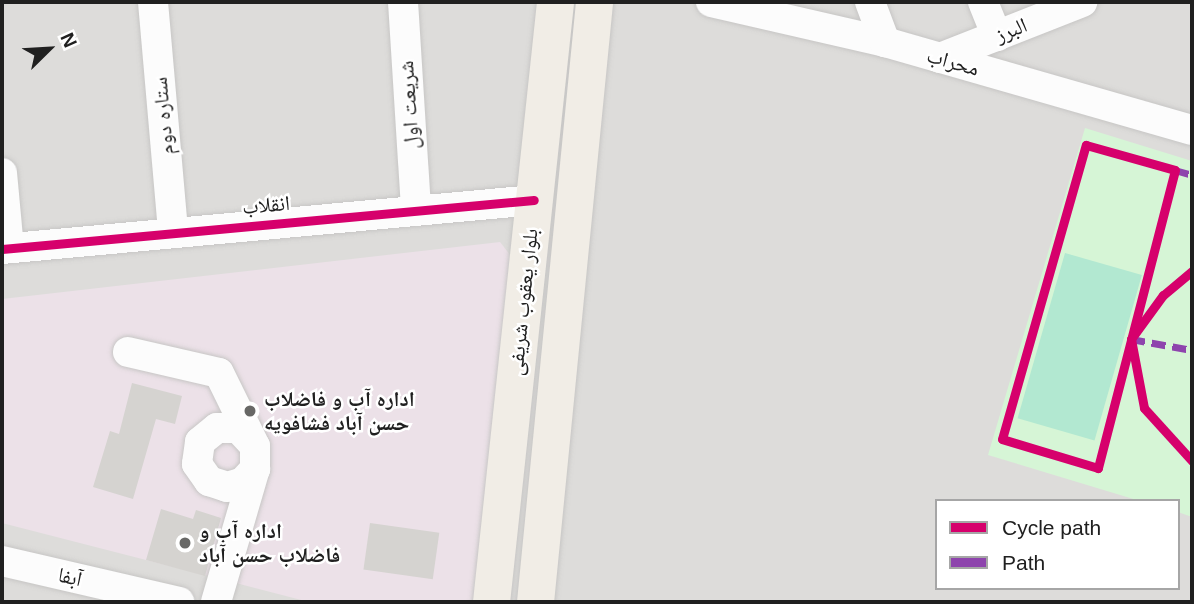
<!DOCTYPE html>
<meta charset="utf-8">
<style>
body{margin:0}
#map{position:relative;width:1194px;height:604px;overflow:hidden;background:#eeede9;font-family:Arial,"Noto Naskh Arabic",sans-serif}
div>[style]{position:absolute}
.residential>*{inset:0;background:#dddcda}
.industrial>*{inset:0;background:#ece1e8}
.park>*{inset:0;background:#d6f5d6}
.pitch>*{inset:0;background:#b2e8d1;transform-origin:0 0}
.building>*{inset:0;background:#d5d3d0;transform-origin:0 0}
.roads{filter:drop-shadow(0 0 2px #c7c6c5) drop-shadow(0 0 2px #c7c6c5)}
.minor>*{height:30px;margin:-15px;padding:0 15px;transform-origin:15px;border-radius:15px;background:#fcfcfc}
.major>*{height:37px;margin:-18.5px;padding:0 18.5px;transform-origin:18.5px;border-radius:18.5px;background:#f1ede6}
.quiet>*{height:7px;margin-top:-3.5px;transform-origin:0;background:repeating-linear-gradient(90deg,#8e44ad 0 14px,transparent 0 21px)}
.cycleway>*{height:9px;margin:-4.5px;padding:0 4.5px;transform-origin:4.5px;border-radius:4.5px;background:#d6006c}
.dots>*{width:19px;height:19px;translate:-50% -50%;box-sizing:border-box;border:4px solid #fff;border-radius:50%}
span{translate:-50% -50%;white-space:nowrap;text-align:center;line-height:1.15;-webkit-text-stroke:5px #fff;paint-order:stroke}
.street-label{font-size:21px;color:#202020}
.poi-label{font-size:21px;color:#202020;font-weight:700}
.left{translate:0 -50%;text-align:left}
.frame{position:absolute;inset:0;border:4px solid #202020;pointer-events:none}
.legend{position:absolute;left:935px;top:499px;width:245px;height:91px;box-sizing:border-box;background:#fff;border:2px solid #a6a6a6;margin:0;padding:9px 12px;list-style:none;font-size:21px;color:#202020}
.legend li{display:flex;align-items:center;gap:14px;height:35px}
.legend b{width:35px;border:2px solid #a6a6a6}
.north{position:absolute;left:14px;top:14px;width:70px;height:70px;-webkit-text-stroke:5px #fff;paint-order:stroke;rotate:66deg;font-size:19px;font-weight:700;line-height:28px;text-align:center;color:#202020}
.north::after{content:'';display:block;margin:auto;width:24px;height:32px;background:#202020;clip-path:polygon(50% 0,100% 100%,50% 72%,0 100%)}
</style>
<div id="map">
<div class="residential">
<div style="clip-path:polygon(evenodd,2px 2px,1192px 2px,1192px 602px,2px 602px,2px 2px,937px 501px,1178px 501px,1178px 588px,937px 588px,937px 501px)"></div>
</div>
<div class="industrial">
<div style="clip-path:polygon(500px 242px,511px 256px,481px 602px,309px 602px,2px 523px,2px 299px)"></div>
</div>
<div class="park">
<div style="clip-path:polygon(1085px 128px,1192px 161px,1192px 517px,1178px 512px,1178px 501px,1140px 501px,988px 455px)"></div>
</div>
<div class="pitch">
<div style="left:1065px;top:253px;width:80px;height:172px;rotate:16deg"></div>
</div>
<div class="building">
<div style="clip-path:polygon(132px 383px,182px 396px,175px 424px,156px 419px,133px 499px,93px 487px,110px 431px,119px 434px)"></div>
<div style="clip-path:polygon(161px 509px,193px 519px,196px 510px,221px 518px,205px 576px,146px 560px)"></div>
<div style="left:370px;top:523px;width:70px;height:47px;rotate:8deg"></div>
</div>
<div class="roads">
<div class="minor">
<div style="left:153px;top:2px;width:230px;rotate:85deg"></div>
<div style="left:403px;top:2px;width:206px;rotate:86.4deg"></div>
<div style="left:711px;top:2px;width:179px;rotate:12.9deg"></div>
<div style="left:885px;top:42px;width:319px;rotate:16deg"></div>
<div style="left:870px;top:2px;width:43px;rotate:69.4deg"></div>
<div style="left:983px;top:2px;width:37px;rotate:68deg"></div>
<div style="left:940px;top:58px;width:153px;rotate:-21.5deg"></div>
<div style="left:2px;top:173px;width:75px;rotate:84.7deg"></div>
<div style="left:2px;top:249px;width:534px;rotate:-5.26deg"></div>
<div style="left:128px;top:352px;width:93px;rotate:13deg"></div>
<div style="left:219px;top:373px;width:77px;rotate:63.8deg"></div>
<div style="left:2px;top:561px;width:182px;rotate:13deg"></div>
<div style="left:216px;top:602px;width:139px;rotate:-73.7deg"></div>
<div style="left:255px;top:469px;width:23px;rotate:-90deg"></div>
<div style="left:255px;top:446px;width:25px;rotate:-133deg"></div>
<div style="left:238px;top:428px;width:21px;rotate:180deg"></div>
<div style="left:217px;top:428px;width:22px;rotate:141deg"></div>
<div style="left:200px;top:442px;width:22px;rotate:98deg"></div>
<div style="left:197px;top:464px;width:21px;rotate:55deg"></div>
<div style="left:209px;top:481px;width:19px;rotate:18deg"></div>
<div style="left:227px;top:487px;width:17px;rotate:-17deg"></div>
<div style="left:243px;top:482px;width:18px;rotate:-47deg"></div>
</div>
<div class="major">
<div style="left:491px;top:602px;width:603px;rotate:-83.91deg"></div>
<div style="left:535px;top:602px;width:603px;rotate:-84.38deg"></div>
</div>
</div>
<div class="quiet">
<div style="left:1175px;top:170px;width:18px;rotate:16deg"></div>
<div style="left:1131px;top:339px;width:62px;rotate:10.2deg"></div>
</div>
<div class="cycleway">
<div style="left:1086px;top:145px;width:92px;rotate:15.7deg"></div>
<div style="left:1175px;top:170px;width:308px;rotate:104.5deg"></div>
<div style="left:1098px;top:468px;width:100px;rotate:-163.2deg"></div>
<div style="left:1002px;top:439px;width:306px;rotate:-74.1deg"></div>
<div style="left:2px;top:249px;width:534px;rotate:-5.26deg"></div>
<div style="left:1192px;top:271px;width:38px;rotate:140deg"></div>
<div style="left:1163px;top:295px;width:54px;rotate:126deg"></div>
<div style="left:1131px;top:339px;width:70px;rotate:79.3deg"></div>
<div style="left:1144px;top:408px;width:72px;rotate:47.8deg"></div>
</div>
<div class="dots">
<div style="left:250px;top:411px;background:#686866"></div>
<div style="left:185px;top:543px;background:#686866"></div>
</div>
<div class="street-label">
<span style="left:1011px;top:30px;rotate:-22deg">البرز</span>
<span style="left:953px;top:62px;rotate:16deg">محراب</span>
<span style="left:409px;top:105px;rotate:-94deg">شریعت اول</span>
<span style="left:163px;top:116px;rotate:-95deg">ستاره دوم</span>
<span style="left:266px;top:205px;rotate:-5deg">انقلاب</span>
<span style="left:523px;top:302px;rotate:-84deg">بلوار یعقوب شریفی</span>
<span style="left:70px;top:577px;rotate:13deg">آبفا</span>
</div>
<div class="poi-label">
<span class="left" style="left:264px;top:411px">اداره آب و فاضلاب<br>حسن آباد فشافویه</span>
<span class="left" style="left:199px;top:543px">اداره آب و<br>فاضلاب حسن آباد</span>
</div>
<div class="frame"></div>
<ul class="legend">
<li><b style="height:9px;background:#d6006c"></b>Cycle path</li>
<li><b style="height:9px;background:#8e44ad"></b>Path</li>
</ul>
<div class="north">N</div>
</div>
